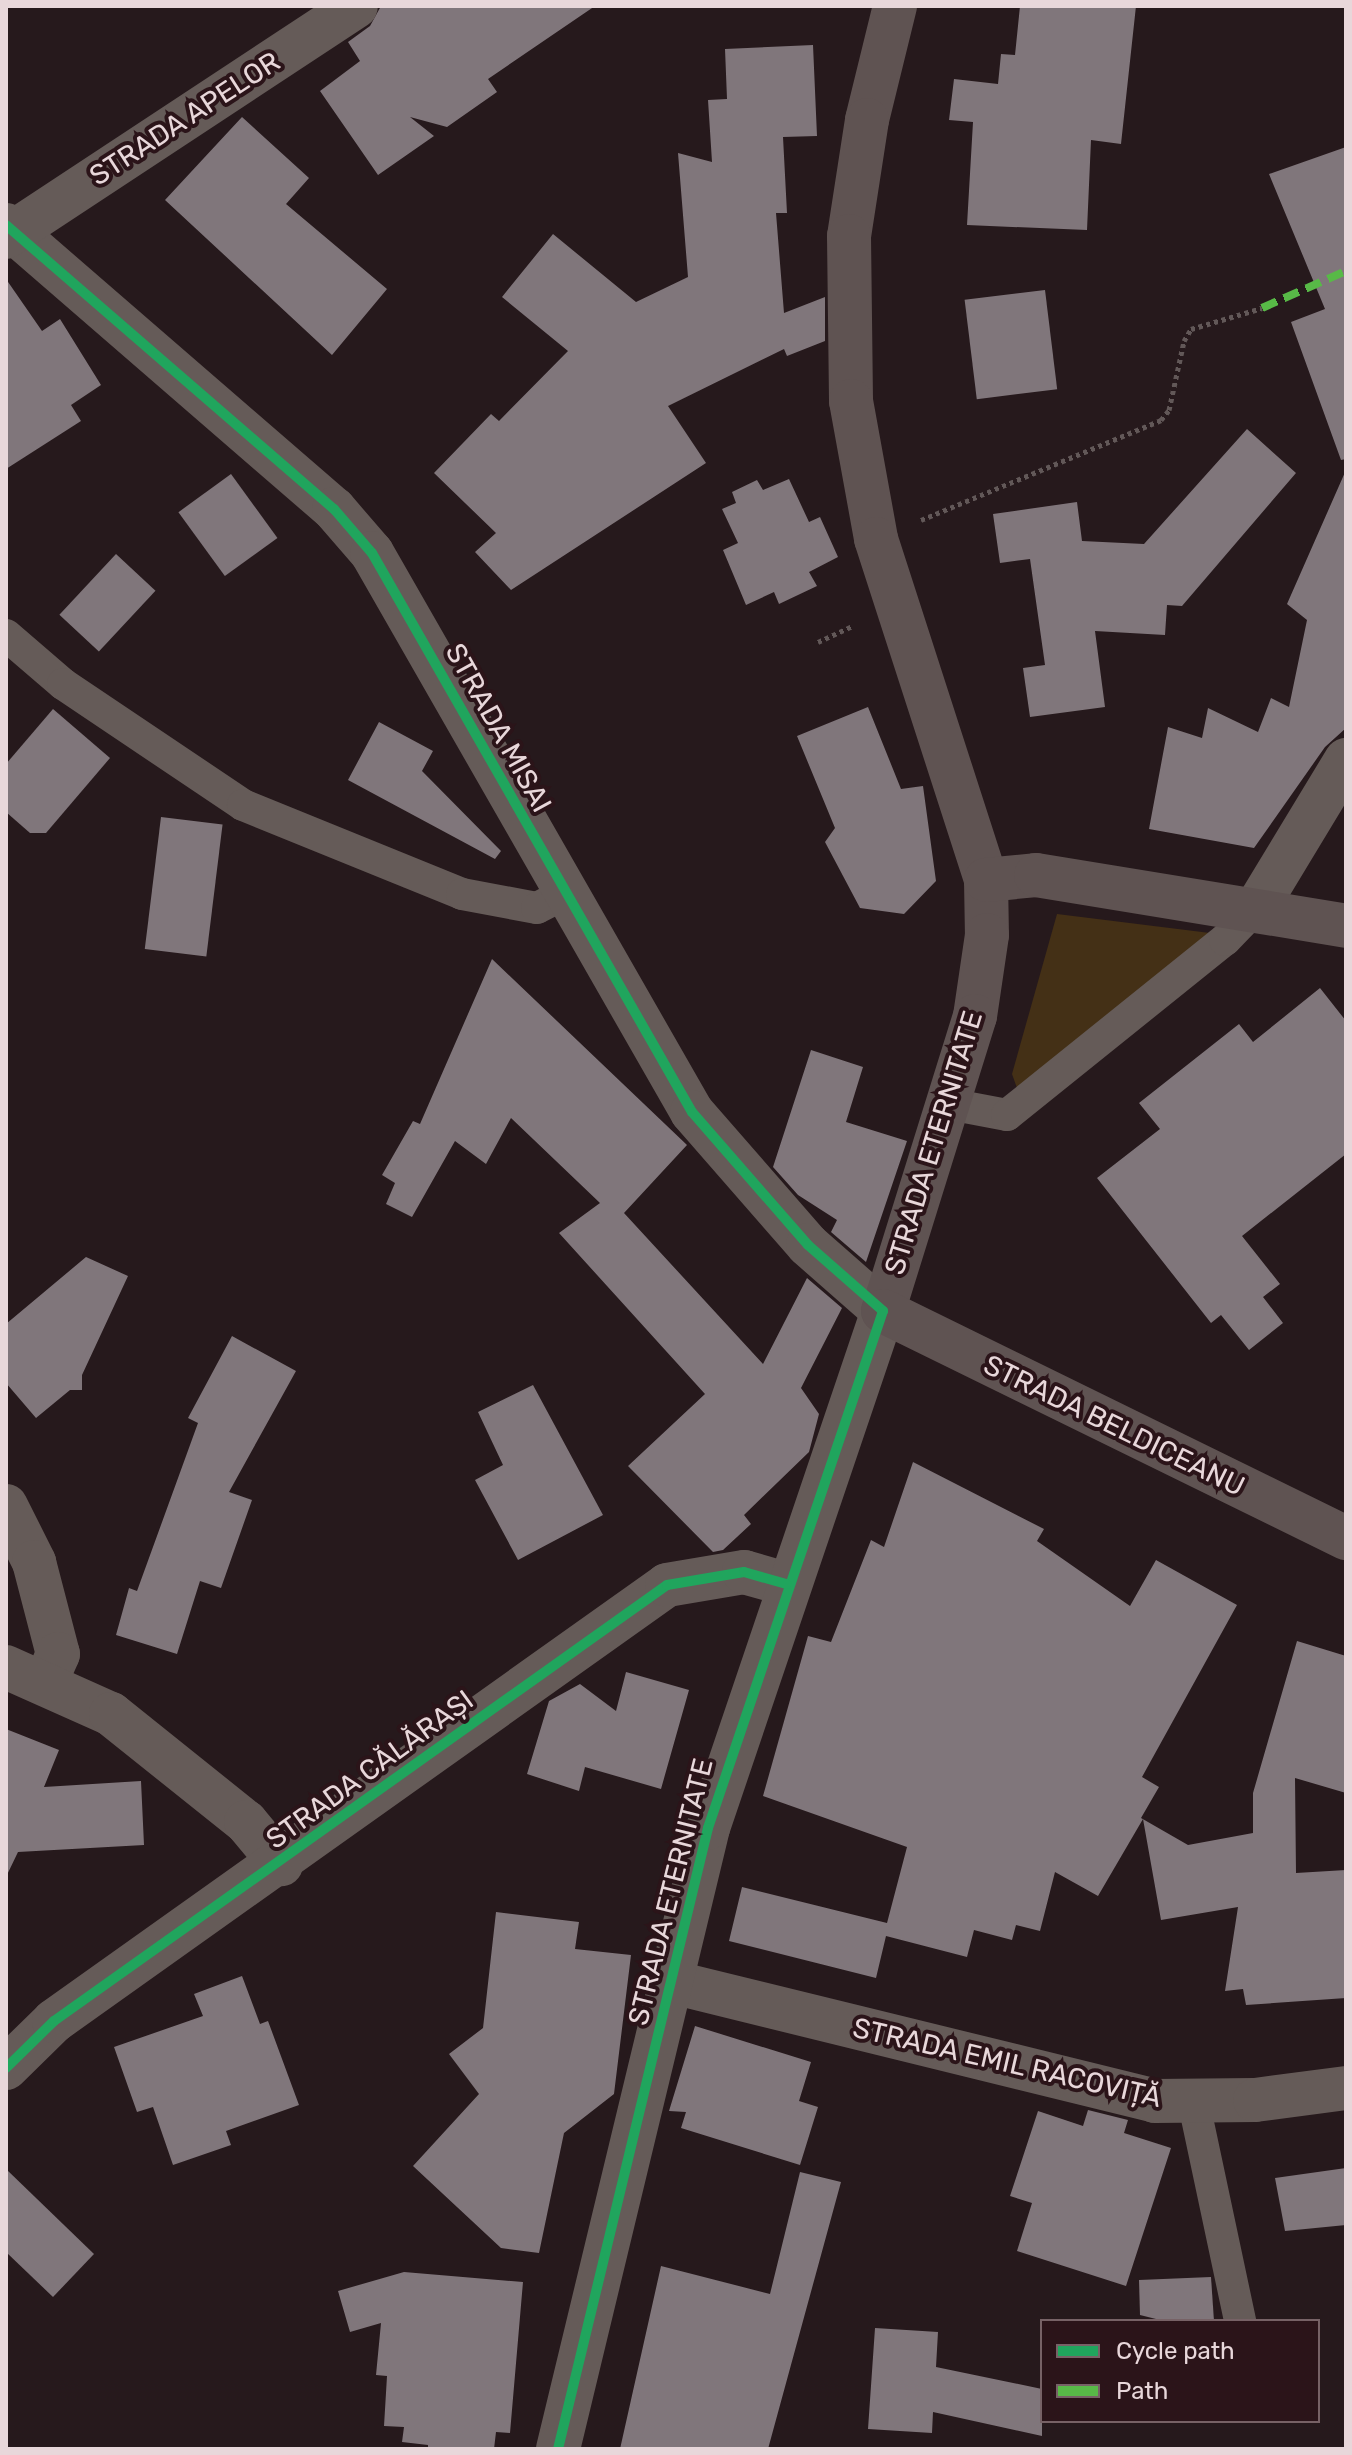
<!DOCTYPE html>
<meta charset="utf-8">
<style>
body{margin:0}
#map{position:relative;width:1352px;height:2455px;overflow:hidden;background:#26191c;font-family:Rubik,sans-serif}
div>[style]{position:absolute}
.green>*{inset:0;background:#443016}
.building>*{inset:0;background:#80767b;transform-origin:0 0}
.path>*{height:5px;margin-top:-2.5px;transform-origin:0;background:repeating-linear-gradient(90deg,#625858 0 4px,transparent 0 8px)}
.service>*{height:32px;margin:-16px;padding:0 16px;transform-origin:16px;border-radius:16px;background:#655b58}
.minor>*{height:44px;margin:-22px;padding:0 22px;transform-origin:22px;border-radius:22px;background:#655b58}
.tertiary>*{height:44px;margin:-22px;padding:0 22px;transform-origin:22px;border-radius:22px;background:#655b58}
.secondary>*{height:44px;margin:-22px;padding:0 22px;transform-origin:22px;border-radius:22px;background:#5f5352}
.quiet>*{height:8px;margin-top:-4px;transform-origin:0;background:repeating-linear-gradient(90deg,#58b947 0 16px,transparent 0 24px)}
.cycleway>*{height:10px;margin:-5px;padding:0 5px;transform-origin:5px;border-radius:5px;background:#20a55d}
span{translate:-50% -50%;white-space:nowrap;text-align:center;line-height:1.15;-webkit-text-stroke:8px #2b1419;paint-order:stroke}
.street-label{font-size:28px;color:#e8d7da}
.frame{position:absolute;inset:0;border:8px solid #e8d7da;pointer-events:none}
.legend{position:absolute;left:1040px;top:2319px;width:280px;height:104px;box-sizing:border-box;background:#2b1419;border:2px solid #776266;margin:0;padding:10px 14px;list-style:none;font-size:24px;color:#e8d7da}
.legend li{display:flex;align-items:center;gap:16px;height:40px}
.legend b{width:40px;border:2px solid #776266}
</style>
<div id="map">
<div class="green">
<div style="clip-path:polygon(1057px 914px,1210px 933px,1017px 1088px,1012px 1074px)"></div>
</div>
<div class="building">
<div style="clip-path:polygon(381px 6px,595px 6px,488px 79px,497px 92px,447px 127px,410px 117px,434px 136px,378px 175px,320px 91px,360px 61px,348px 42px,370px 26px)"></div>
<div style="clip-path:polygon(1020px 6px,1136px 6px,1121px 144px,1091px 140px,1087px 230px,967px 225px,973px 122px,949px 120px,954px 79px,998px 84px,1001px 54px,1015px 55px)"></div>
<div style="clip-path:polygon(813px 45px,817px 136px,783px 137px,787px 213px,776px 213px,784px 313px,825px 297px,825px 341px,787px 356px,784px 349px,668px 406px,706px 463px,511px 590px,475px 552px,496px 533px,434px 473px,491px 414px,499px 421px,568px 351px,502px 297px,553px 234px,636px 302px,688px 277px,678px 153px,712px 162px,708px 100px,727px 99px,725px 49px)"></div>
<div style="clip-path:polygon(242px 117px,309px 178px,286px 204px,387px 289px,332px 355px,165px 200px)"></div>
<div style="clip-path:polygon(1346px 147px,1346px 459px,1341px 460px,1291px 322px,1325px 309px,1269px 174px)"></div>
<div style="clip-path:polygon(6px 279px,42px 331px,60px 319px,101px 385px,71px 405px,81px 421px,6px 469px)"></div>
<div style="left:1045px;top:290px;width:100px;height:81px;rotate:83deg"></div>
<div style="clip-path:polygon(1247px 429px,1296px 473px,1182px 606px,1167px 605px,1165px 635px,1095px 631px,1105px 707px,1030px 717px,1023px 668px,1045px 665px,1030px 559px,1000px 563px,993px 514px,1077px 502px,1082px 541px,1144px 544px)"></div>
<div style="clip-path:polygon(1346px 470px,1346px 728px,1325px 747px,1254px 848px,1149px 829px,1168px 727px,1202px 738px,1208px 708px,1258px 732px,1271px 698px,1289px 707px,1307px 620px,1287px 604px)"></div>
<div style="left:231px;top:474px;width:79px;height:65px;rotate:54deg"></div>
<div style="clip-path:polygon(789px 479px,809px 522px,820px 517px,838px 557px,809px 572px,817px 586px,779px 604px,774px 592px,746px 605px,723px 550px,738px 543px,722px 509px,736px 503px,732px 492px,757px 480px,763px 490px)"></div>
<div style="left:116px;top:554px;width:54px;height:83px;rotate:43deg"></div>
<div style="clip-path:polygon(868px 707px,901px 789px,923px 786px,936px 881px,904px 914px,860px 908px,825px 842px,835px 828px,797px 736px)"></div>
<div style="clip-path:polygon(53px 709px,110px 758px,46px 833px,30px 833px,6px 812px,6px 764px)"></div>
<div style="clip-path:polygon(379px 722px,433px 751px,422px 771px,501px 851px,495px 859px,348px 780px)"></div>
<div style="left:161px;top:817px;width:62px;height:133px;rotate:7deg"></div>
<div style="clip-path:polygon(492px 959px,687px 1145px,624px 1213px,763px 1364px,807px 1278px,842px 1308px,801px 1388px,819px 1414px,809px 1452px,744px 1515px,751px 1524px,723px 1550px,713px 1552px,628px 1466px,705px 1394px,559px 1233px,600px 1203px,511px 1118px,486px 1164px,455px 1141px,412px 1217px,386px 1204px,395px 1183px,382px 1175px,413px 1121px,420px 1124px)"></div>
<div style="clip-path:polygon(1320px 988px,1346px 1021px,1346px 1154px,1242px 1236px,1280px 1284px,1263px 1297px,1283px 1323px,1249px 1350px,1221px 1315px,1211px 1323px,1097px 1178px,1160px 1129px,1139px 1103px,1239px 1024px,1253px 1042px)"></div>
<div style="clip-path:polygon(811px 1050px,863px 1067px,846px 1122px,907px 1141px,866px 1262px,831px 1232px,837px 1220px,798px 1195px,773px 1167px)"></div>
<div style="clip-path:polygon(86px 1257px,128px 1276px,82px 1375px,82px 1390px,70px 1390px,36px 1418px,6px 1383px,6px 1324px)"></div>
<div style="clip-path:polygon(232px 1336px,296px 1371px,229px 1492px,252px 1500px,221px 1588px,200px 1581px,177px 1654px,116px 1635px,129px 1588px,137px 1591px,198px 1423px,188px 1418px)"></div>
<div style="clip-path:polygon(533px 1385px,603px 1515px,518px 1560px,475px 1480px,503px 1465px,478px 1412px)"></div>
<div style="clip-path:polygon(913px 1462px,1044px 1529px,1037px 1541px,1130px 1606px,1156px 1560px,1237px 1605px,1142px 1777px,1159px 1787px,1141px 1818px,1188px 1845px,1253px 1833px,1253px 1793px,1297px 1641px,1346px 1656px,1346px 1793px,1295px 1778px,1296px 1873px,1346px 1870px,1346px 1998px,1246px 2005px,1243px 1989px,1225px 1991px,1238px 1907px,1161px 1920px,1143px 1819px,1098px 1896px,1055px 1872px,1040px 1931px,1016px 1925px,1012px 1940px,974px 1930px,967px 1957px,886px 1936px,876px 1978px,729px 1941px,742px 1887px,887px 1923px,907px 1847px,763px 1796px,808px 1636px,831px 1642px,871px 1540px,884px 1547px)"></div>
<div style="clip-path:polygon(626px 1672px,689px 1690px,661px 1789px,585px 1767px,579px 1791px,527px 1774px,549px 1701px,580px 1684px,616px 1711px)"></div>
<div style="clip-path:polygon(6px 1729px,59px 1750px,44px 1787px,141px 1781px,144px 1845px,18px 1852px,6px 1877px)"></div>
<div style="clip-path:polygon(496px 1912px,579px 1922px,575px 1949px,631px 1955px,614px 2094px,564px 2133px,539px 2253px,501px 2248px,413px 2166px,479px 2094px,449px 2054px,483px 2028px)"></div>
<div style="clip-path:polygon(242px 1976px,260px 2024px,268px 2021px,299px 2105px,226px 2131px,231px 2145px,173px 2165px,153px 2107px,137px 2112px,114px 2047px,203px 2016px,194px 1994px)"></div>
<div style="clip-path:polygon(695px 2026px,811px 2062px,799px 2101px,818px 2107px,800px 2165px,681px 2128px,686px 2112px,669px 2111px)"></div>
<div style="clip-path:polygon(1088px 2110px,1128px 2120px,1124px 2133px,1171px 2148px,1126px 2286px,1017px 2251px,1032px 2203px,1010px 2196px,1038px 2111px,1083px 2126px)"></div>
<div style="clip-path:polygon(1346px 2168px,1346px 2225px,1285px 2231px,1275px 2178px)"></div>
<div style="clip-path:polygon(6px 2169px,94px 2254px,53px 2297px,6px 2252px)"></div>
<div style="clip-path:polygon(800px 2172px,841px 2182px,768px 2449px,620px 2449px,661px 2266px,770px 2294px)"></div>
<div style="clip-path:polygon(404px 2272px,523px 2282px,510px 2433px,496px 2432px,494px 2449px,428px 2449px,428px 2445px,402px 2442px,404px 2427px,384px 2426px,387px 2376px,376px 2375px,381px 2323px,350px 2332px,338px 2291px)"></div>
<div style="clip-path:polygon(1211px 2277px,1214px 2321px,1164px 2321px,1140px 2315px,1139px 2280px)"></div>
<div style="clip-path:polygon(875px 2328px,938px 2332px,936px 2367px,1042px 2389px,1042px 2436px,933px 2412px,932px 2433px,868px 2429px)"></div>
</div>
<div class="path">
<div style="left:921px;top:520px;width:260px;rotate:-22.6deg"></div>
<div style="left:1161px;top:420px;width:13px;rotate:-51deg"></div>
<div style="left:1169px;top:410px;width:71px;rotate:-77.7deg"></div>
<div style="left:1184px;top:341px;width:14px;rotate:-60deg"></div>
<div style="left:1191px;top:329px;width:74px;rotate:-16.5deg"></div>
<div style="left:818px;top:642px;width:38px;rotate:-25deg"></div>
</div>
<div class="service">
<div style="left:6px;top:635px;width:75px;rotate:40.7deg"></div>
<div style="left:63px;top:684px;width:217px;rotate:33.9deg"></div>
<div style="left:243px;top:805px;width:236px;rotate:22.1deg"></div>
<div style="left:462px;top:894px;width:76px;rotate:10.6deg"></div>
<div style="left:537px;top:908px;width:29px;rotate:-27deg"></div>
<div style="left:949px;top:1104px;width:59px;rotate:10.7deg"></div>
<div style="left:1007px;top:1115px;width:280px;rotate:-38.8deg"></div>
<div style="left:1225px;top:940px;width:46px;rotate:-45.9deg"></div>
<div style="left:1194px;top:2104px;width:222px;rotate:78deg"></div>
</div>
<div class="minor">
<div style="left:6px;top:225px;width:434px;rotate:40.9deg"></div>
<div style="left:334px;top:509px;width:58px;rotate:49.2deg"></div>
<div style="left:372px;top:553px;width:644px;rotate:60.21deg"></div>
<div style="left:692px;top:1112px;width:176px;rotate:48.9deg"></div>
<div style="left:808px;top:1245px;width:100px;rotate:41.3deg"></div>
<div style="left:6px;top:237px;width:419px;rotate:-33.4deg"></div>
<div style="left:1257px;top:907px;width:172px;rotate:-58.8deg"></div>
<div style="left:6px;top:1506px;width:63px;rotate:63.4deg"></div>
<div style="left:34px;top:1562px;width:95px;rotate:75.4deg"></div>
<div style="left:58px;top:1654px;width:32px;rotate:114deg"></div>
<div style="left:6px;top:1667px;width:115px;rotate:24.1deg"></div>
<div style="left:111px;top:1714px;width:173px;rotate:38.7deg"></div>
<div style="left:246px;top:1822px;width:55px;rotate:50.2deg"></div>
<div style="left:672px;top:1982px;width:497px;rotate:13.8deg"></div>
<div style="left:1155px;top:2101px;width:100px;rotate:-0.6deg"></div>
<div style="left:1255px;top:2100px;width:92px;rotate:-7.5deg"></div>
<div style="left:6px;top:2068px;width:67px;rotate:-44.4deg"></div>
<div style="left:54px;top:2021px;width:752px;rotate:-35.42deg"></div>
<div style="left:667px;top:1585px;width:78px;rotate:-9.6deg"></div>
<div style="left:744px;top:1572px;width:44px;rotate:15.9deg"></div>
</div>
<div class="tertiary">
<div style="left:558px;top:2449px;width:639px;rotate:-76.42deg"></div>
<div style="left:708px;top:1828px;width:546px;rotate:-71.3deg"></div>
</div>
<div class="secondary">
<div style="left:895px;top:6px;width:117px;rotate:103.8deg"></div>
<div style="left:867px;top:120px;width:117px;rotate:98.8deg"></div>
<div style="left:849px;top:236px;width:165px;rotate:89.3deg"></div>
<div style="left:851px;top:401px;width:140px;rotate:79.7deg"></div>
<div style="left:876px;top:539px;width:358px;rotate:72.1deg"></div>
<div style="left:986px;top:880px;width:55px;rotate:89deg"></div>
<div style="left:987px;top:935px;width:82px;rotate:98.4deg"></div>
<div style="left:975px;top:1016px;width:309px;rotate:107.3deg"></div>
<div style="left:883px;top:1311px;width:516px;rotate:26.12deg"></div>
<div style="left:986px;top:880px;width:50px;rotate:-5.7deg"></div>
<div style="left:1036px;top:875px;width:314px;rotate:9.3deg"></div>
</div>
<div class="quiet">
<div style="left:1262px;top:308px;width:92px;rotate:-23.8deg"></div>
</div>
<div class="cycleway">
<div style="left:6px;top:225px;width:434px;rotate:40.9deg"></div>
<div style="left:334px;top:509px;width:58px;rotate:49.2deg"></div>
<div style="left:372px;top:553px;width:644px;rotate:60.21deg"></div>
<div style="left:692px;top:1112px;width:176px;rotate:48.9deg"></div>
<div style="left:808px;top:1245px;width:100px;rotate:41.3deg"></div>
<div style="left:883px;top:1311px;width:546px;rotate:108.7deg"></div>
<div style="left:708px;top:1828px;width:639px;rotate:103.58deg"></div>
<div style="left:6px;top:2068px;width:67px;rotate:-44.4deg"></div>
<div style="left:54px;top:2021px;width:752px;rotate:-35.42deg"></div>
<div style="left:667px;top:1585px;width:78px;rotate:-9.6deg"></div>
<div style="left:744px;top:1572px;width:44px;rotate:15.9deg"></div>
</div>
<div class="street-label">
<span style="left:185px;top:119px;rotate:-33deg">STRADA APELOR</span>
<span style="left:498px;top:728px;rotate:61deg">STRADA MISAI</span>
<span style="left:934px;top:1143px;rotate:-73deg">STRADA ETERNITATE</span>
<span style="left:1114px;top:1426px;rotate:26deg">STRADA BELDICEANU</span>
<span style="left:370px;top:1770px;rotate:-36deg">STRADA CĂLĂRAȘI</span>
<span style="left:671px;top:1892px;rotate:-76deg">STRADA ETERNITATE</span>
<span style="left:1007px;top:2063px;rotate:13deg">STRADA EMIL RACOVIȚĂ</span>
</div>
<div class="frame"></div>
<ul class="legend">
<li><b style="height:10px;background:#20a55d"></b>Cycle path</li>
<li><b style="height:10px;background:#58b947"></b>Path</li>
</ul>
</div>
